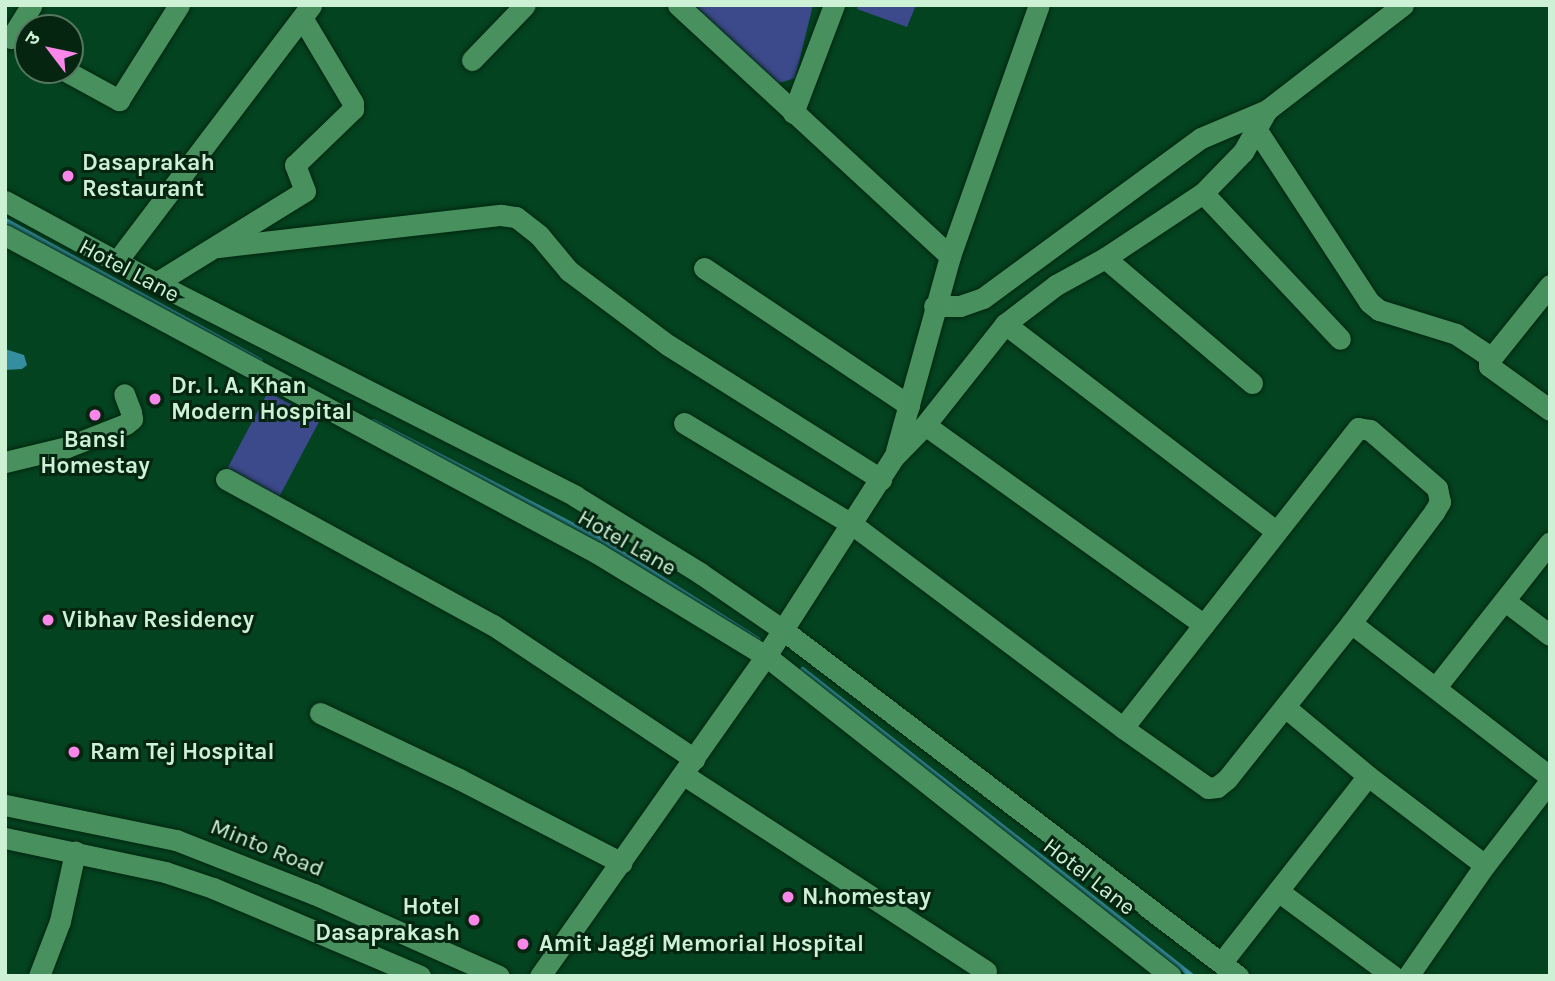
<!DOCTYPE html>
<meta charset="utf-8">
<style>
body{margin:0}
#map{position:relative;width:1555px;height:981px;overflow:hidden;background:#044320;font-family:Karla,"Noto Sans Devanagari",sans-serif}
div>[style]{position:absolute}
.green>*{inset:0;background:#3c498b;transform-origin:0 0}
.water>*{inset:0;background:#358e9f}
.stream>*{height:5px;margin:-2.5px;padding:0 2.5px;transform-origin:2.5px;border-radius:2.5px;background:#358e9f}
.roads{filter:drop-shadow(0 0 2px #00260e) drop-shadow(0 0 2px #00260e)}
.minor>*{height:21px;margin:-10.5px;padding:0 10.5px;transform-origin:10.5px;border-radius:10.5px;background:#48915f}
.dots>*{width:19px;height:19px;translate:-50% -50%;box-sizing:border-box;border:4px solid #062511;border-radius:50%}
span{translate:-50% -50%;white-space:nowrap;text-align:center;line-height:1.15;-webkit-text-stroke:6px #062511;paint-order:stroke}
.poi-label{font-size:23px;color:#cdf1d5;font-weight:700}
.left{translate:0 -50%;text-align:left}
.right{translate:-100% -50%;text-align:right}
.street-label{font-size:23px;color:#cdf1d5}
.frame{position:absolute;inset:0;border:7px solid #cdf1d5;pointer-events:none}
.north{position:absolute;left:14px;top:14px;width:70px;height:70px;box-sizing:border-box;background:#062511;border:2px solid #56775f;border-radius:50%;rotate:302deg;font-size:19px;font-weight:700;line-height:28px;text-align:center;color:#cdf1d5}
.north::after{content:'';display:block;margin:auto;width:24px;height:32px;background:#f987e9;clip-path:polygon(50% 0,100% 100%,50% 72%,0 100%)}
</style>
<div id="map">
<div class="green">
<div style="clip-path:polygon(694px 5px,813px 5px,795px 78px,776px 84px)"></div>
<div style="clip-path:polygon(858px 5px,916px 5px,907px 27px,857px 9px)"></div>
<div style="left:268px;top:392px;width:59px;height:90px;rotate:28deg"></div>
</div>
<div class="water">
<div style="clip-path:polygon(5px 349px,24px 355px,27px 365px,22px 369px,5px 370px)"></div>
</div>
<div class="stream">
<div style="left:5px;top:220px;width:291px;rotate:28.8deg"></div>
<div style="left:373px;top:421px;width:254px;rotate:27.5deg"></div>
<div style="left:598px;top:538px;width:189px;rotate:32.3deg"></div>
<div style="left:802px;top:669px;width:496px;rotate:38.2deg"></div>
</div>
<div class="roads">
<div class="minor">
<div style="left:678px;top:5px;width:370px;rotate:42.7deg"></div>
<div style="left:11px;top:38px;width:39px;rotate:-58deg"></div>
<div style="left:472px;top:60px;width:76px;rotate:-46.1deg"></div>
<div style="left:64px;top:70px;width:63px;rotate:28.6deg"></div>
<div style="left:119px;top:100px;width:112px;rotate:-57.7deg"></div>
<div style="left:793px;top:113px;width:116px;rotate:-69.2deg"></div>
<div style="left:1256px;top:129px;width:207px;rotate:56.8deg"></div>
<div style="left:1369px;top:302px;width:13px;rotate:39deg"></div>
<div style="left:1379px;top:310px;width:81px;rotate:17.3deg"></div>
<div style="left:1456px;top:334px;width:43px;rotate:33.7deg"></div>
<div style="left:1203px;top:193px;width:200px;rotate:46.8deg"></div>
<div style="left:5px;top:201px;width:172px;rotate:28.5deg"></div>
<div style="left:156px;top:283px;width:470px;rotate:26.9deg"></div>
<div style="left:575px;top:496px;width:147px;rotate:31.6deg"></div>
<div style="left:700px;top:573px;width:101px;rotate:34.5deg"></div>
<div style="left:783px;top:630px;width:572px;rotate:37.25deg"></div>
<div style="left:5px;top:235px;width:672px;rotate:28.24deg"></div>
<div style="left:597px;top:553px;width:198px;rotate:31.4deg"></div>
<div style="left:766px;top:656px;width:516px;rotate:38.31deg"></div>
<div style="left:218px;top:247px;width:285px;rotate:-6.5deg"></div>
<div style="left:501px;top:215px;width:15px;rotate:8deg"></div>
<div style="left:516px;top:217px;width:29px;rotate:38deg"></div>
<div style="left:539px;top:235px;width:47px;rotate:50.2deg"></div>
<div style="left:569px;top:271px;width:124px;rotate:36.8deg"></div>
<div style="left:668px;top:345px;width:252px;rotate:32.2deg"></div>
<div style="left:1105px;top:258px;width:193px;rotate:40.4deg"></div>
<div style="left:117px;top:261px;width:321px;rotate:-52.8deg"></div>
<div style="left:704px;top:268px;width:247px;rotate:33.8deg"></div>
<div style="left:156px;top:283px;width:175px;rotate:-31.7deg"></div>
<div style="left:305px;top:191px;width:28px;rotate:-111deg"></div>
<div style="left:295px;top:165px;width:81px;rotate:-44deg"></div>
<div style="left:353px;top:109px;width:6px;rotate:-90deg"></div>
<div style="left:353px;top:103px;width:98px;rotate:-120.8deg"></div>
<div style="left:1550px;top:285px;width:97px;rotate:128.8deg"></div>
<div style="left:1489px;top:361px;width:5px;rotate:90deg"></div>
<div style="left:1489px;top:366px;width:75px;rotate:35.8deg"></div>
<div style="left:934px;top:306px;width:26px"></div>
<div style="left:960px;top:306px;width:24px;rotate:-19deg"></div>
<div style="left:983px;top:298px;width:270px;rotate:-36.3deg"></div>
<div style="left:1201px;top:138px;width:72px;rotate:-23deg"></div>
<div style="left:1267px;top:110px;width:172px;rotate:-37.7deg"></div>
<div style="left:1005px;top:324px;width:341px;rotate:37.4deg"></div>
<div style="left:684px;top:423px;width:197px;rotate:31.1deg"></div>
<div style="left:853px;top:525px;width:338px;rotate:36.9deg"></div>
<div style="left:1123px;top:728px;width:104px;rotate:35.2deg"></div>
<div style="left:1208px;top:788px;width:9px;rotate:-6deg"></div>
<div style="left:1217px;top:787px;width:13px;rotate:-39deg"></div>
<div style="left:1227px;top:779px;width:199px;rotate:-51.5deg"></div>
<div style="left:1351px;top:623px;width:139px;rotate:-53.2deg"></div>
<div style="left:1434px;top:512px;width:12px;rotate:-59deg"></div>
<div style="left:1440px;top:502px;width:14px;rotate:-102deg"></div>
<div style="left:1437px;top:488px;width:89px;rotate:-139.1deg"></div>
<div style="left:1370px;top:430px;width:12px;rotate:-171deg"></div>
<div style="left:1358px;top:428px;width:381px;rotate:128.1deg"></div>
<div style="left:925px;top:425px;width:343px;rotate:35.6deg"></div>
<div style="left:896px;top:451px;width:202px;rotate:-74.5deg"></div>
<div style="left:950px;top:256px;width:266px;rotate:-70.5deg"></div>
<div style="left:5px;top:462px;width:64px;rotate:-13.6deg"></div>
<div style="left:67px;top:447px;width:63px;rotate:-21.3deg"></div>
<div style="left:126px;top:424px;width:8px;rotate:-40deg"></div>
<div style="left:132px;top:419px;width:7px;rotate:-98deg"></div>
<div style="left:131px;top:412px;width:19px;rotate:-111deg"></div>
<div style="left:226px;top:479px;width:304px;rotate:28.7deg"></div>
<div style="left:493px;top:625px;width:242px;rotate:33.6deg"></div>
<div style="left:1505px;top:601px;width:56px;rotate:37.1deg"></div>
<div style="left:1351px;top:623px;width:252px;rotate:37.7deg"></div>
<div style="left:1436px;top:687px;width:184px;rotate:-51.8deg"></div>
<div style="left:1285px;top:707px;width:108px;rotate:39.7deg"></div>
<div style="left:1368px;top:776px;width:147px;rotate:37.3deg"></div>
<div style="left:320px;top:713px;width:154px;rotate:25.4deg"></div>
<div style="left:459px;top:779px;width:183px;rotate:27.3deg"></div>
<div style="left:684px;top:775px;width:360px;rotate:33deg"></div>
<div style="left:5px;top:805px;width:175px;rotate:11.6deg"></div>
<div style="left:176px;top:840px;width:148px;rotate:21.4deg"></div>
<div style="left:314px;top:894px;width:202px;rotate:23.9deg"></div>
<div style="left:5px;top:838px;width:164px;rotate:12deg"></div>
<div style="left:165px;top:872px;width:51px;rotate:18.4deg"></div>
<div style="left:213px;top:888px;width:225px;rotate:23deg"></div>
<div style="left:1278px;top:891px;width:143px;rotate:36.5deg"></div>
<div style="left:1222px;top:962px;width:236px;rotate:-51.9deg"></div>
<div style="left:39px;top:976px;width:59px;rotate:-69.1deg"></div>
<div style="left:60px;top:921px;width:71px;rotate:-77.7deg"></div>
<div style="left:540px;top:976px;width:392px;rotate:-54.8deg"></div>
<div style="left:766px;top:656px;width:237px;rotate:-57.3deg"></div>
<div style="left:894px;top:457px;width:45px;rotate:-45.9deg"></div>
<div style="left:925px;top:425px;width:129px;rotate:-51.6deg"></div>
<div style="left:1005px;top:324px;width:64px;rotate:-37.4deg"></div>
<div style="left:1056px;top:285px;width:56px;rotate:-28.9deg"></div>
<div style="left:1105px;top:258px;width:118px;rotate:-33.6deg"></div>
<div style="left:1203px;top:193px;width:57px;rotate:-45.7deg"></div>
<div style="left:1243px;top:152px;width:48px;rotate:-60.3deg"></div>
<div style="left:1408px;top:976px;width:135px;rotate:-55.3deg"></div>
<div style="left:1485px;top:865px;width:106px;rotate:-52.3deg"></div>
</div>
</div>
<div class="dots">
<div style="left:68px;top:176px;background:#f987e9"></div>
<div style="left:155px;top:399px;background:#f987e9"></div>
<div style="left:95px;top:415px;background:#f987e9"></div>
<div style="left:48px;top:620px;background:#f987e9"></div>
<div style="left:74px;top:752px;background:#f987e9"></div>
<div style="left:788px;top:897px;background:#f987e9"></div>
<div style="left:474px;top:920px;background:#f987e9"></div>
<div style="left:523px;top:944px;background:#f987e9"></div>
</div>
<div class="poi-label">
<span class="left" style="left:82px;top:176px">Dasaprakah<br>Restaurant</span>
<span class="left" style="left:171px;top:399px">Dr. I. A. Khan<br>Modern Hospital</span>
<span style="left:95px;top:453px">Bansi<br>Homestay</span>
<span class="left" style="left:62px;top:620px">Vibhav Residency</span>
<span class="left" style="left:90px;top:752px">Ram Tej Hospital</span>
<span class="left" style="left:802px;top:897px">N.homestay</span>
<span class="right" style="left:460px;top:920px">Hotel<br>Dasaprakash</span>
<span class="left" style="left:539px;top:944px">Amit Jaggi Memorial Hospital</span>
</div>
<div class="street-label">
<span style="left:129px;top:271px;rotate:28deg">Hotel Lane</span>
<span style="left:627px;top:543px;rotate:30deg">Hotel Lane</span>
<span style="left:267px;top:848px;rotate:22deg">Minto Road</span>
<span style="left:1089px;top:877px;rotate:38deg">Hotel Lane</span>
</div>
<div class="frame"></div>
<div class="north">उ</div>
</div>
